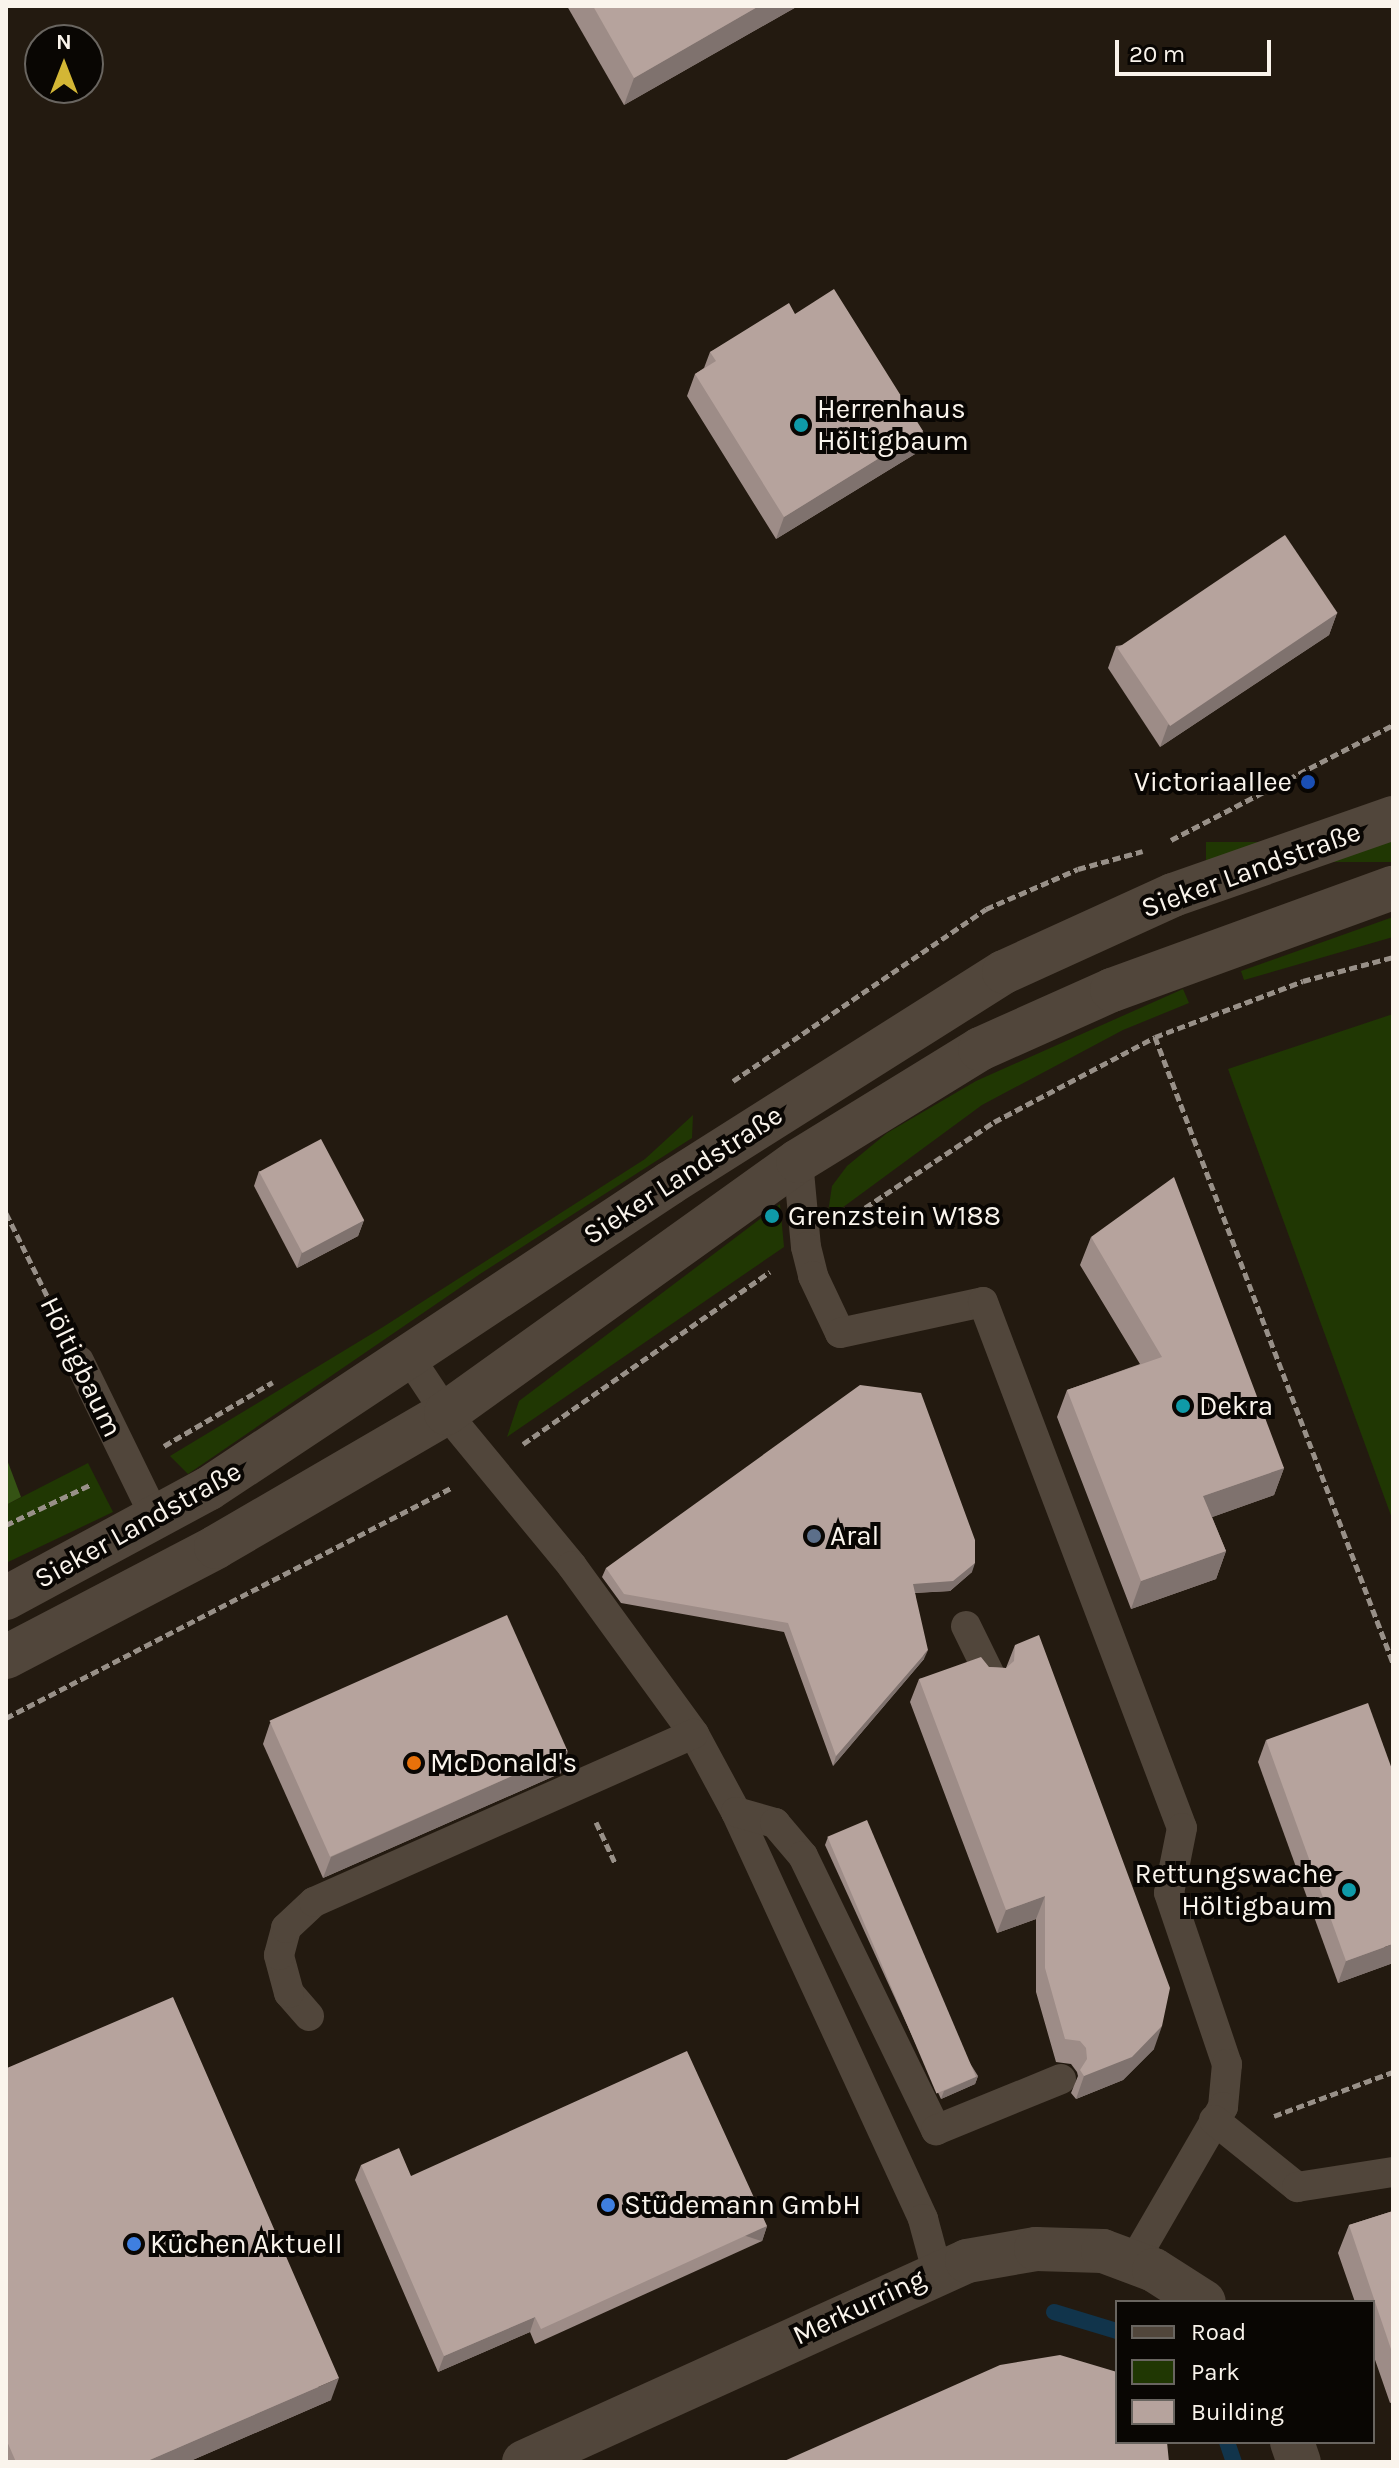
<!DOCTYPE html>
<meta charset="utf-8">
<style>
body{margin:0}
#map{position:relative;width:1399px;height:2468px;overflow:hidden;background:#231a10;font-family:Karla,sans-serif}
div>[style]{position:absolute}
.green>*{inset:0;background:#203703;transform-origin:0 0}
.forest>*{inset:0;background:#355314}
.stream>*{height:16px;margin:-8px;padding:0 8px;transform-origin:8px;border-radius:8px;background:#11344b}
.path>*{height:5px;margin-top:-2.5px;transform-origin:0;background:repeating-linear-gradient(90deg,#989088 0 8px,transparent 0 12px)}
.service>*{height:30px;margin:-15px;padding:0 15px;transform-origin:15px;border-radius:15px;background:#51463b}
.minor>*{height:44px;margin:-22px;padding:0 22px;transform-origin:22px;border-radius:22px;background:#51463b}
.secondary>*{height:44px;margin:-22px;padding:0 22px;transform-origin:22px;border-radius:22px;background:#51463b}
.wall>*{inset:0;background:#9d8c87}
.shaded-wall>*{inset:0;background:#7f726e;transform-origin:0 0}
.building>*{inset:0;background:#b6a39d;transform-origin:0 0}
.dots>*{width:22px;height:22px;translate:-50% -50%;box-sizing:border-box;border:4px solid #090603;border-radius:50%}
span{translate:-50% -50%;white-space:nowrap;text-align:center;line-height:1.15;-webkit-text-stroke:8px #090603;paint-order:stroke}
.poi-label{font-size:28px;color:#faf4ec}
.left{translate:0 -50%;text-align:left}
.right{translate:-100% -50%;text-align:right}
.street-label{font-size:28px;color:#faf4ec}
.frame{position:absolute;inset:0;border:8px solid #faf4ec;pointer-events:none}
.legend{position:absolute;left:1115px;top:2300px;width:260px;height:144px;box-sizing:border-box;background:#090603;border:2px solid #696560;margin:0;padding:10px 14px;list-style:none;font-size:24px;color:#faf4ec}
.legend li{display:flex;align-items:center;gap:16px;height:40px}
.legend b{width:40px;border:2px solid #696560}
.north{position:absolute;left:24px;top:24px;width:80px;height:80px;box-sizing:border-box;background:#090603;border:2px solid #696560;border-radius:50%;rotate:0deg;font-size:22px;font-weight:700;line-height:32px;text-align:center;color:#faf4ec}
.north::after{content:'';display:block;margin:auto;width:28px;height:36px;background:#d3b635;clip-path:polygon(50% 0,100% 100%,50% 72%,0 100%)}
.scale{position:absolute;left:1115px;top:40px;width:156px;height:36px;box-sizing:border-box;border:4px solid #faf4ec;border-top:0;padding-left:10px;font-size:24px;line-height:28px;white-space:nowrap;color:#faf4ec;-webkit-text-stroke:6px #090603;paint-order:stroke}
</style>
<div id="map">
<div class="green">
<div style="left:1393px;top:842px;width:20px;height:187px;rotate:90deg"></div>
<div style="clip-path:polygon(1393px 917px,1393px 937px,1244px 980px,1241px 971px)"></div>
<div style="clip-path:polygon(1183px 989px,1189px 1003px,1123px 1030px,982px 1105px,827px 1219px,832px 1186px,847px 1166px,887px 1133px,976px 1081px)"></div>
<div style="clip-path:polygon(1393px 1014px,1393px 1521px,1228px 1069px)"></div>
<div style="clip-path:polygon(693px 1115px,692px 1138px,480px 1274px,188px 1474px,170px 1456px,383px 1327px,645px 1159px)"></div>
<div style="clip-path:polygon(780px 1204px,784px 1247px,507px 1437px,519px 1401px)"></div>
<div style="clip-path:polygon(88px 1463px,113px 1512px,6px 1563px,6px 1505px)"></div>
</div>
<div class="forest">
<div style="clip-path:polygon(6px 1457px,21px 1497px,6px 1505px)"></div>
</div>
<div class="stream">
<div style="left:1054px;top:2312px;width:66px;rotate:16.8deg"></div>
<div style="left:1227px;top:2442px;width:21px;rotate:71deg"></div>
</div>
<div class="path">
<div style="left:1171px;top:840px;width:250px;rotate:-27.4deg"></div>
<div style="left:1155px;top:1037px;width:670px;rotate:69.18deg"></div>
<div style="left:733px;top:1081px;width:306px;rotate:-34.2deg"></div>
<div style="left:986px;top:909px;width:100px;rotate:-23.5deg"></div>
<div style="left:1078px;top:869px;width:67px;rotate:-15.5deg"></div>
<div style="left:6px;top:1213px;width:124px;rotate:63.6deg"></div>
<div style="left:845px;top:1221px;width:179px;rotate:-33.6deg"></div>
<div style="left:994px;top:1122px;width:182px;rotate:-27.8deg"></div>
<div style="left:1155px;top:1037px;width:158px;rotate:-20.7deg"></div>
<div style="left:1303px;top:981px;width:93px;rotate:-14.9deg"></div>
<div style="left:523px;top:1444px;width:301px;rotate:-34.9deg"></div>
<div style="left:164px;top:1446px;width:126px;rotate:-30.4deg"></div>
<div style="left:6px;top:1525px;width:95px;rotate:-25.5deg"></div>
<div style="left:6px;top:1718px;width:503px;rotate:-27.33deg"></div>
<div style="left:596px;top:1822px;width:47px;rotate:65.1deg"></div>
<div style="left:1274px;top:2116px;width:127px;rotate:-20.3deg"></div>
</div>
<div class="service">
<div style="left:798px;top:1161px;width:86px;rotate:84.7deg"></div>
<div style="left:806px;top:1247px;width:30px;rotate:76deg"></div>
<div style="left:813px;top:1276px;width:63px;rotate:64.7deg"></div>
<div style="left:840px;top:1333px;width:146px;rotate:-12.2deg"></div>
<div style="left:983px;top:1302px;width:562px;rotate:69.28deg"></div>
<div style="left:1182px;top:1828px;width:66px;rotate:101.3deg"></div>
<div style="left:1169px;top:1893px;width:181px;rotate:71.3deg"></div>
<div style="left:1227px;top:2064px;width:43px;rotate:95.3deg"></div>
<div style="left:1223px;top:2107px;width:179px;rotate:120.1deg"></div>
<div style="left:407px;top:1354px;width:71px;rotate:56.5deg"></div>
<div style="left:446px;top:1413px;width:198px;rotate:50.5deg"></div>
<div style="left:572px;top:1566px;width:208px;rotate:54deg"></div>
<div style="left:694px;top:1734px;width:89px;rotate:61.7deg"></div>
<div style="left:736px;top:1812px;width:448px;rotate:65.3deg"></div>
<div style="left:923px;top:2219px;width:54px;rotate:74.9deg"></div>
<div style="left:79px;top:1361px;width:178px;rotate:64deg"></div>
<div style="left:966px;top:1626px;width:55px;rotate:63.9deg"></div>
<div style="left:736px;top:1812px;width:41px;rotate:15.8deg"></div>
<div style="left:775px;top:1823px;width:43px;rotate:49.7deg"></div>
<div style="left:803px;top:1856px;width:305px;rotate:64.1deg"></div>
<div style="left:936px;top:2130px;width:135px;rotate:-22.2deg"></div>
<div style="left:309px;top:2016px;width:30px;rotate:-131deg"></div>
<div style="left:289px;top:1993px;width:39px;rotate:-105deg"></div>
<div style="left:279px;top:1955px;width:28px;rotate:-75deg"></div>
<div style="left:286px;top:1928px;width:38px;rotate:-43deg"></div>
<div style="left:314px;top:1902px;width:415px;rotate:-23.9deg"></div>
<div style="left:1214px;top:2120px;width:107px;rotate:38.9deg"></div>
<div style="left:1297px;top:2187px;width:97px;rotate:-8.9deg"></div>
</div>
<div class="minor">
<div style="left:1292px;top:2442px;width:21px;rotate:71deg"></div>
<div style="left:524px;top:2462px;width:486px;rotate:-24.4deg"></div>
<div style="left:967px;top:2261px;width:70px;rotate:-9.9deg"></div>
<div style="left:1036px;top:2249px;width:67px;rotate:1.7deg"></div>
<div style="left:1103px;top:2251px;width:54px;rotate:20.4deg"></div>
<div style="left:1154px;top:2270px;width:59px;rotate:32.6deg"></div>
</div>
<div class="secondary">
<div style="left:6px;top:1598px;width:230px;rotate:-28.4deg"></div>
<div style="left:208px;top:1489px;width:554px;rotate:-33.52deg"></div>
<div style="left:670px;top:1183px;width:395px;rotate:-32.3deg"></div>
<div style="left:1004px;top:972px;width:186px;rotate:-24.5deg"></div>
<div style="left:1173px;top:895px;width:233px;rotate:-19.3deg"></div>
<div style="left:6px;top:1657px;width:237px;rotate:-27.6deg"></div>
<div style="left:216px;top:1547px;width:266px;rotate:-30.2deg"></div>
<div style="left:446px;top:1413px;width:433px;rotate:-35.6deg"></div>
<div style="left:798px;top:1161px;width:214px;rotate:-31.6deg"></div>
<div style="left:980px;top:1049px;width:145px;rotate:-24.1deg"></div>
<div style="left:1112px;top:990px;width:299px;rotate:-20deg"></div>
</div>
<div class="wall">
<div style="clip-path:polygon(567px 6px,798px 6px,624px 105px)"></div>
<div style="clip-path:polygon(795px 314px,923px 431px,915px 454px,776px 539px,687px 396px,695px 374px,704px 368px,710px 352px)"></div>
<div style="clip-path:polygon(1337px 613px,1329px 635px,1160px 747px,1108px 668px,1116px 646px)"></div>
<div style="clip-path:polygon(259px 1171px,364px 1220px,358px 1236px,297px 1268px,254px 1186px)"></div>
<div style="clip-path:polygon(1091px 1237px,1284px 1468px,1274px 1495px,1212px 1517px,1226px 1551px,1216px 1579px,1131px 1609px,1057px 1417px,1067px 1390px,1140px 1364px,1080px 1265px)"></div>
<div style="clip-path:polygon(606px 1568px,972px 1572px,950px 1591px,915px 1593px,924px 1659px,833px 1766px,784px 1632px,621px 1603px,602px 1577px)"></div>
<div style="clip-path:polygon(1015px 1645px,1154px 2049px,1123px 2080px,1076px 2099px,1071px 2093px,1078px 2076px,1077px 2072px,1071px 2064px,1056px 2062px,1036px 1992px,1036px 1919px,997px 1933px,910px 1702px,919px 1679px,989px 1667px,1006px 1668px)"></div>
<div style="clip-path:polygon(270px 1723px,561px 1773px,323px 1878px,263px 1744px)"></div>
<div style="clip-path:polygon(1266px 1740px,1393px 1963px,1338px 1983px,1258px 1762px)"></div>
<div style="clip-path:polygon(828px 1837px,978px 2076px,975px 2084px,941px 2099px,825px 1845px)"></div>
<div style="clip-path:polygon(6px 2065px,7px 2068px,331px 2400px,188px 2462px,6px 2462px)"></div>
<div style="clip-path:polygon(361px 2165px,411px 2176px,767px 2226px,762px 2241px,535px 2344px,530px 2332px,438px 2372px,355px 2180px)"></div>
<div style="clip-path:polygon(1393px 2211px,1393px 2402px,1390px 2403px,1373px 2354px,1373px 2302px,1355px 2302px,1338px 2253px,1349px 2225px)"></div>
</div>
<div class="shaded-wall">
<div style="clip-path:polygon(759px 6px,798px 6px,624px 105px,634px 78px)"></div>
<div style="clip-path:polygon(923px 431px,915px 454px,776px 539px,784px 517px)"></div>
<div style="clip-path:polygon(1337px 613px,1329px 635px,1160px 747px,1168px 725px)"></div>
<div style="clip-path:polygon(364px 1220px,358px 1236px,297px 1268px,302px 1252px)"></div>
<div style="clip-path:polygon(1284px 1468px,1274px 1495px,1193px 1524px,1203px 1496px)"></div>
<div style="clip-path:polygon(1226px 1551px,1216px 1579px,1131px 1609px,1141px 1581px)"></div>
<div style="clip-path:polygon(975px 1563px,972px 1572px,950px 1591px,910px 1593px,913px 1584px)"></div>
<div style="clip-path:polygon(928px 1650px,924px 1659px,833px 1766px,836px 1756px)"></div>
<div style="clip-path:polygon(568px 1751px,561px 1773px,323px 1878px,331px 1857px)"></div>
<div style="clip-path:polygon(1045px 1896px,1036px 1919px,997px 1933px,1006px 1910px)"></div>
<div style="clip-path:polygon(1393px 1944px,1393px 1963px,1338px 1983px,1346px 1961px)"></div>
<div style="clip-path:polygon(1162px 2026px,1154px 2049px,1123px 2080px,1076px 2099px,1084px 2076px)"></div>
<div style="clip-path:polygon(978px 2076px,975px 2084px,941px 2099px,944px 2091px)"></div>
<div style="left:767px;top:2226px;width:16px;height:248px;rotate:108deg"></div>
<div style="clip-path:polygon(535px 2317px,530px 2332px,438px 2372px,444px 2356px)"></div>
<div style="clip-path:polygon(339px 2378px,331px 2400px,188px 2462px,145px 2462px)"></div>
</div>
<div class="building">
<div style="clip-path:polygon(593px 6px,759px 6px,634px 78px)"></div>
<div style="clip-path:polygon(834px 289px,923px 431px,784px 517px,695px 374px,716px 361px,710px 352px,789px 303px,795px 314px)"></div>
<div style="left:1285px;top:535px;width:94px;height:202px;rotate:56deg"></div>
<div style="left:321px;top:1139px;width:92px;height:70px;rotate:62deg"></div>
<div style="clip-path:polygon(1174px 1177px,1284px 1468px,1203px 1496px,1226px 1551px,1141px 1581px,1067px 1390px,1162px 1357px,1091px 1237px)"></div>
<div style="clip-path:polygon(860px 1385px,921px 1393px,975px 1540px,975px 1563px,953px 1581px,913px 1584px,928px 1650px,836px 1756px,788px 1623px,624px 1594px,606px 1568px)"></div>
<div style="left:507px;top:1615px;width:149px;height:260px;rotate:66deg"></div>
<div style="clip-path:polygon(1039px 1635px,1170px 1988px,1162px 2026px,1132px 2057px,1084px 2076px,1080px 2070px,1087px 2059px,1086px 2048px,1080px 2041px,1065px 2039px,1045px 1968px,1045px 1896px,1006px 1910px,919px 1679px,981px 1657px,989px 1667px,1006px 1668px,1014px 1661px,1015px 1645px)"></div>
<div style="clip-path:polygon(1368px 1703px,1393px 1772px,1393px 1944px,1346px 1961px,1266px 1740px)"></div>
<div style="left:867px;top:1820px;width:279px;height:43px;rotate:67deg"></div>
<div style="clip-path:polygon(173px 1997px,339px 2378px,145px 2462px,16px 2462px,6px 2439px,6px 2065px,7px 2068px)"></div>
<div style="clip-path:polygon(687px 2051px,767px 2226px,541px 2329px,535px 2317px,444px 2356px,361px 2165px,399px 2148px,411px 2176px)"></div>
<div style="clip-path:polygon(1393px 2211px,1393px 2355px,1349px 2225px)"></div>
<div style="clip-path:polygon(1060px 2355px,1117px 2372px,1117px 2442px,1167px 2442px,1169px 2462px,782px 2462px,1000px 2365px)"></div>
</div>
<div class="dots">
<div style="left:801px;top:425px;background:#0f9aa8"></div>
<div style="left:1308px;top:782px;background:#1a4fb4"></div>
<div style="left:772px;top:1216px;background:#0f9aa8"></div>
<div style="left:1183px;top:1406px;background:#0f9aa8"></div>
<div style="left:814px;top:1536px;background:#5c6f8a"></div>
<div style="left:414px;top:1763px;background:#e8710a"></div>
<div style="left:1349px;top:1890px;background:#0f9aa8"></div>
<div style="left:608px;top:2205px;background:#3f7fe0"></div>
<div style="left:134px;top:2244px;background:#3f7fe0"></div>
</div>
<div class="poi-label">
<span class="left" style="left:817px;top:425px">Herrenhaus<br>Höltigbaum</span>
<span class="right" style="left:1292px;top:782px">Victoriaallee</span>
<span class="left" style="left:788px;top:1216px">Grenzstein W188</span>
<span class="left" style="left:1199px;top:1406px">Dekra</span>
<span class="left" style="left:830px;top:1536px">Aral</span>
<span class="left" style="left:430px;top:1763px">McDonald's</span>
<span class="right" style="left:1333px;top:1890px">Rettungswache<br>Höltigbaum</span>
<span class="left" style="left:624px;top:2205px">Stüdemann GmbH</span>
<span class="left" style="left:150px;top:2244px">Küchen Aktuell</span>
</div>
<div class="street-label">
<span style="left:1251px;top:870px;rotate:-20deg">Sieker Landstraße</span>
<span style="left:683px;top:1175px;rotate:-33deg">Sieker Landstraße</span>
<span style="left:81px;top:1367px;rotate:64deg">Höltigbaum</span>
<span style="left:138px;top:1525px;rotate:-29deg">Sieker Landstraße</span>
<span style="left:859px;top:2307px;rotate:-25deg">Merkurring</span>
</div>
<div class="frame"></div>
<ul class="legend">
<li><b style="height:10px;background:#51463b"></b>Road</li>
<li><b style="height:22px;background:#203703"></b>Park</li>
<li><b style="height:22px;background:#b6a39d"></b>Building</li>
</ul>
<div class="north">N</div>
<div class="scale">20 m</div>
</div>
